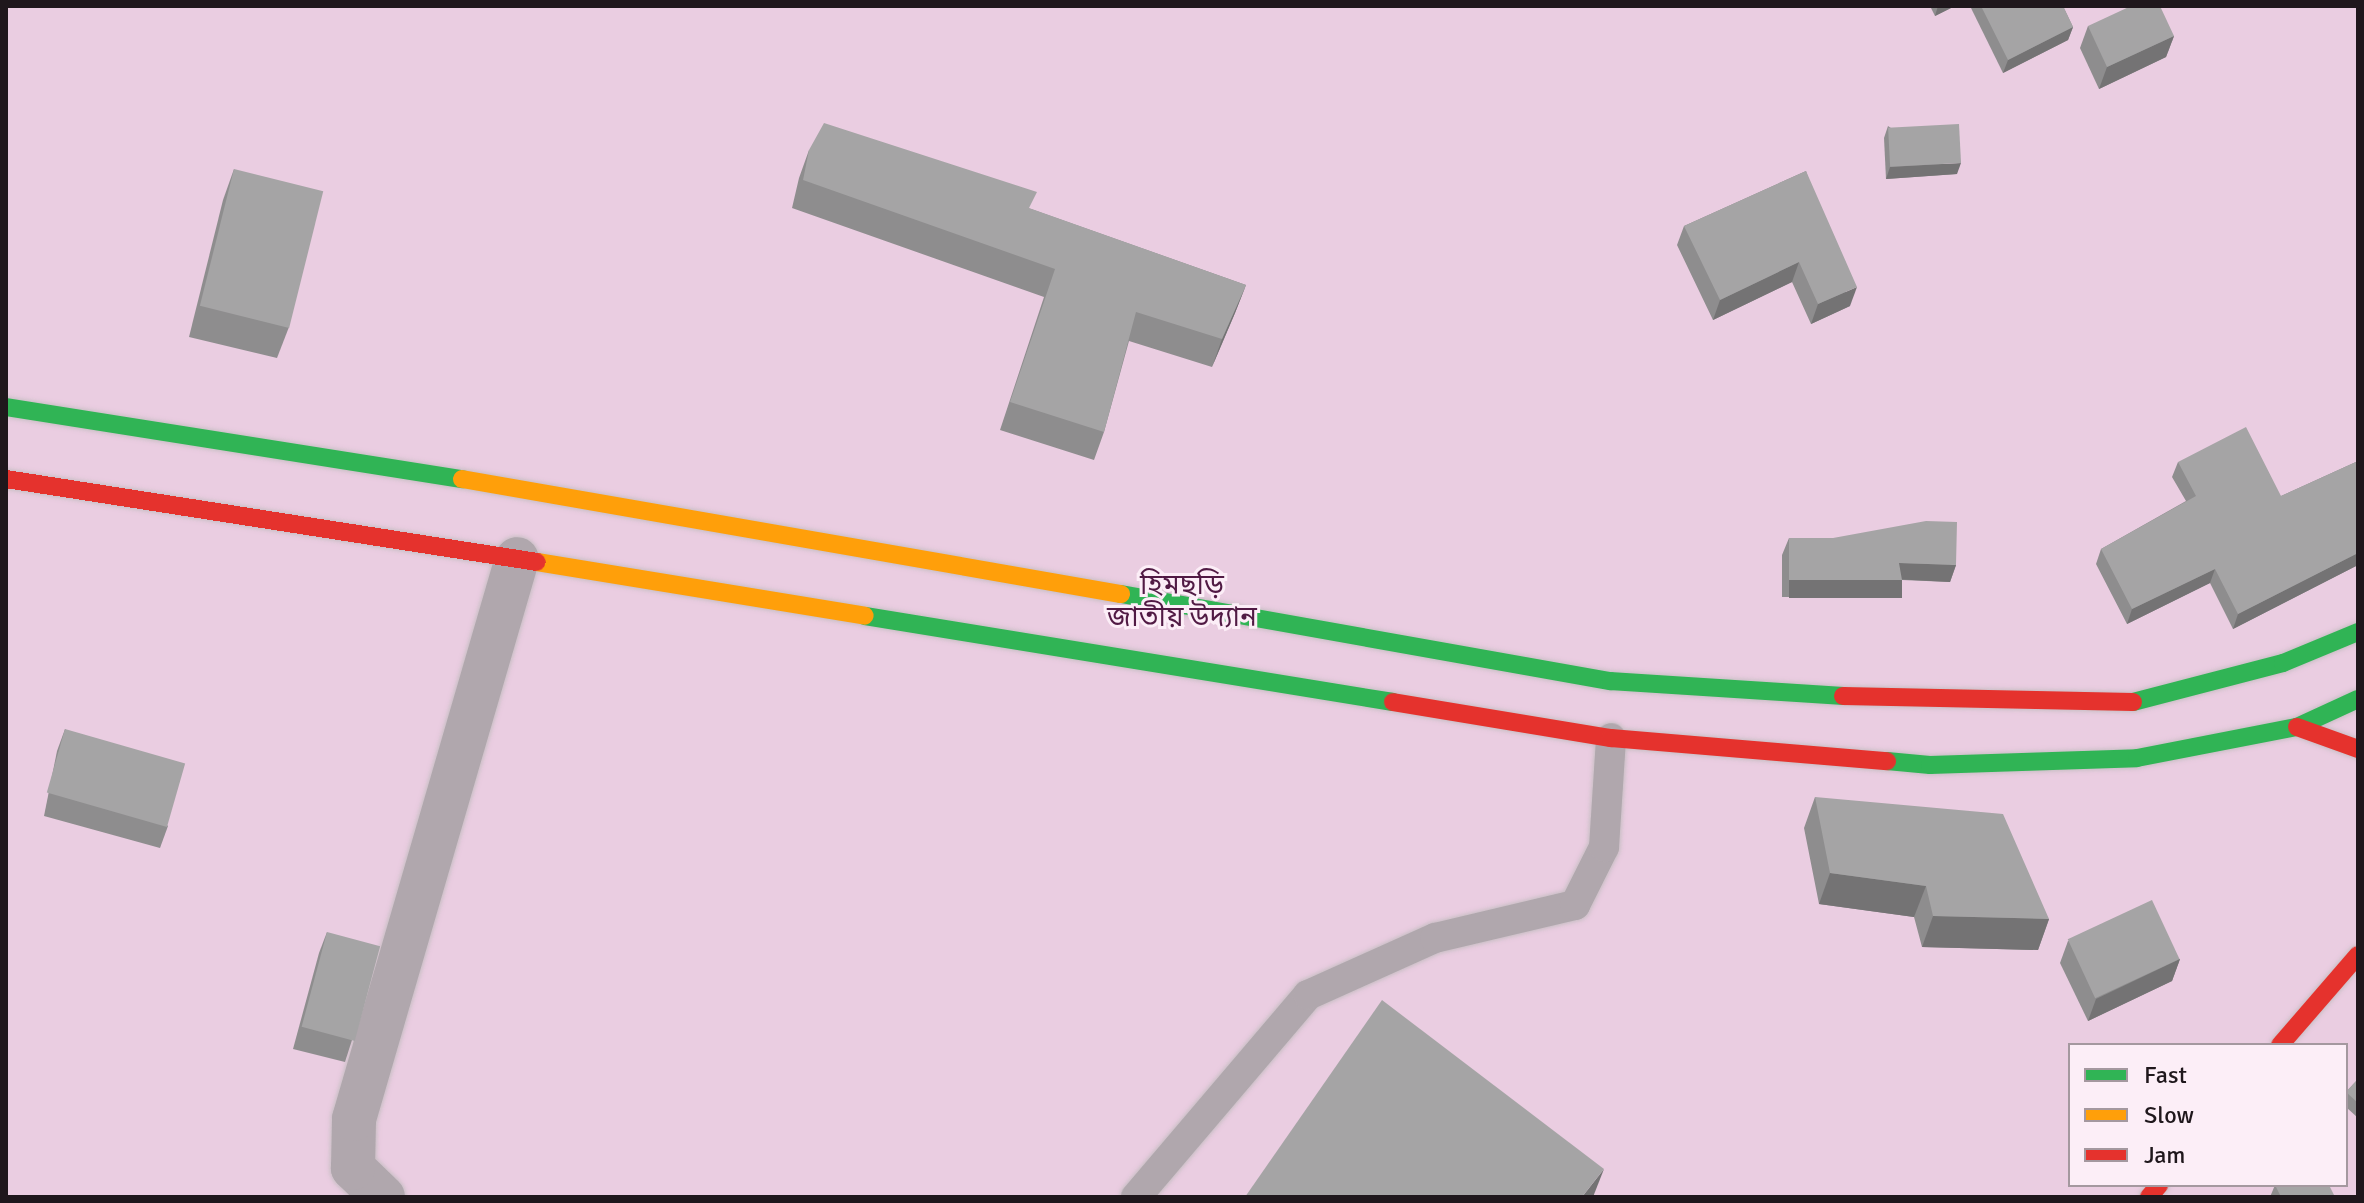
<!DOCTYPE html>
<meta charset="utf-8">
<style>
body{margin:0}
#map{position:relative;width:2364px;height:1203px;overflow:hidden;background:#efe3eb;font-family:Signika,"Noto Sans Bengali",sans-serif}
div>[style]{position:absolute}
.green>*{inset:0;background:#eacde1}
.roads{filter:drop-shadow(0 0 2px #c9bfc5) drop-shadow(0 0 2px #c9bfc5)}
.lane>*{height:30px;margin:-15px;padding:0 15px;transform-origin:15px;border-radius:15px;background:#b0a7ad}
.street>*{height:44px;margin:-22px;padding:0 22px;transform-origin:22px;border-radius:22px;background:#b0a7ad}
.fast>*{height:18px;margin:-9px;padding:0 9px;transform-origin:9px;border-radius:9px;background:#30b455}
.slow>*{height:18px;margin:-9px;padding:0 9px;transform-origin:9px;border-radius:9px;background:#ff9f0a}
.jam>*{height:18px;margin:-9px;padding:0 9px;transform-origin:9px;border-radius:9px;background:#e5322d}
.wall>*{inset:0;background:#8e8d8e}
.shaded-wall>*{inset:0;background:#747374;transform-origin:0 0}
.building>*{inset:0;background:#a5a4a5;transform-origin:0 0}
span{translate:-50% -50%;white-space:nowrap;text-align:center;line-height:1.15;-webkit-text-stroke:6px #fceef7;paint-order:stroke}
.park-label{font-size:28px;color:#511a44}
.frame{position:absolute;inset:0;border:8px solid #1f171c;pointer-events:none}
.legend{position:absolute;left:2068px;top:1043px;width:280px;height:144px;box-sizing:border-box;background:#fceef7;border:2px solid #a4989f;margin:0;padding:10px 14px;list-style:none;font-size:24px;color:#1f171c}
.legend li{display:flex;align-items:center;gap:16px;height:40px}
.legend b{width:40px;border:2px solid #a4989f}
</style>
<div id="map">
<div class="green">
<div style="clip-path:polygon(evenodd,6px 6px,2358px 6px,2358px 1197px,6px 1197px,6px 6px,2070px 1045px,2346px 1045px,2346px 1185px,2070px 1185px,2070px 1045px)"></div>
</div>
<div class="roads">
<div class="lane">
<div style="left:1136px;top:1197px;width:265px;rotate:-49.6deg"></div>
<div style="left:1308px;top:995px;width:139px;rotate:-24.2deg"></div>
<div style="left:1435px;top:938px;width:144px;rotate:-13.3deg"></div>
<div style="left:1575px;top:905px;width:65px;rotate:-63.4deg"></div>
<div style="left:1604px;top:847px;width:109px;rotate:-86.3deg"></div>
</div>
<div class="street">
<div style="left:383px;top:1197px;width:42px;rotate:-136deg"></div>
<div style="left:353px;top:1168px;width:49px;rotate:-88.8deg"></div>
<div style="left:354px;top:1119px;width:583px;rotate:-73.77deg"></div>
</div>
<div class="fast">
<div style="left:6px;top:407px;width:462px;rotate:9deg"></div>
<div style="left:1121px;top:594px;width:498px;rotate:10.1deg"></div>
<div style="left:1611px;top:681px;width:232px;rotate:3.7deg"></div>
<div style="left:865px;top:616px;width:535px;rotate:9.25deg"></div>
<div style="left:2133px;top:702px;width:155px;rotate:-14.6deg"></div>
<div style="left:2283px;top:663px;width:81px;rotate:-22.5deg"></div>
<div style="left:1887px;top:761px;width:43px;rotate:5.3deg"></div>
<div style="left:1930px;top:765px;width:207px;rotate:-1.9deg"></div>
<div style="left:2137px;top:758px;width:163px;rotate:-11deg"></div>
<div style="left:2297px;top:727px;width:67px;rotate:-24.7deg"></div>
</div>
<div class="slow">
<div style="left:462px;top:479px;width:669px;rotate:9.9deg"></div>
<div style="left:537px;top:562px;width:332px;rotate:9.3deg"></div>
</div>
<div class="jam">
<div style="left:6px;top:479px;width:537px;rotate:8.88deg"></div>
<div style="left:1843px;top:696px;width:290px;rotate:1.2deg"></div>
<div style="left:1393px;top:702px;width:221px;rotate:9.4deg"></div>
<div style="left:1611px;top:738px;width:277px;rotate:4.8deg"></div>
<div style="left:2297px;top:727px;width:65px;rotate:19.8deg"></div>
<div style="left:2280px;top:1045px;width:119px;rotate:-49.1deg"></div>
<div style="left:2149px;top:1197px;width:16px;rotate:-50deg"></div>
</div>
</div>
<div class="wall">
<div style="clip-path:polygon(1930px 6px,1955px 6px,1935px 16px)"></div>
<div style="clip-path:polygon(1970px 6px,2063px 6px,2073px 27px,2068px 40px,2003px 73px)"></div>
<div style="clip-path:polygon(2088px 26px,2174px 36px,2166px 57px,2099px 89px,2080px 48px)"></div>
<div style="clip-path:polygon(1888px 126px,1957px 174px,1886px 179px,1884px 138px)"></div>
<div style="clip-path:polygon(809px 150px,1031px 209px,1246px 285px,1235px 313px,1212px 367px,1129px 341px,1104px 432px,1094px 460px,1000px 430px,1044px 297px,792px 208px,799px 178px)"></div>
<div style="clip-path:polygon(234px 169px,289px 327px,277px 358px,189px 337px,223px 200px)"></div>
<div style="clip-path:polygon(1806px 171px,1850px 306px,1811px 324px,1792px 282px,1713px 320px,1677px 245px,1684px 226px)"></div>
<div style="clip-path:polygon(2358px 461px,2358px 565px,2233px 629px,2210px 583px,2127px 624px,2096px 564px,2101px 549px,2186px 501px,2172px 477px,2178px 462px,2281px 496px)"></div>
<div style="clip-path:polygon(1789px 538px,1956px 565px,1950px 582px,1902px 580px,1896px 597px,1782px 597px,1782px 555px)"></div>
<div style="clip-path:polygon(65px 729px,168px 826px,160px 848px,44px 816px,57px 751px)"></div>
<div style="clip-path:polygon(1815px 797px,2049px 919px,2038px 950px,1922px 947px,1914px 917px,1819px 904px,1804px 828px)"></div>
<div style="clip-path:polygon(327px 932px,352px 1040px,345px 1062px,293px 1049px,319px 953px)"></div>
<div style="clip-path:polygon(2068px 941px,2180px 959px,2172px 981px,2088px 1021px,2060px 963px)"></div>
<div style="clip-path:polygon(2358px 1079px,2358px 1118px,2346px 1107px,2346px 1092px)"></div>
<div style="clip-path:polygon(2275px 1185px,2335px 1197px,2270px 1197px)"></div>
</div>
<div class="shaded-wall">
<div style="clip-path:polygon(1938px 6px,1955px 6px,1935px 16px)"></div>
<div style="clip-path:polygon(2073px 27px,2068px 40px,2003px 73px,2008px 60px)"></div>
<div style="clip-path:polygon(2174px 36px,2166px 57px,2099px 89px,2107px 67px)"></div>
<div style="clip-path:polygon(1961px 163px,1957px 174px,1886px 179px,1890px 167px)"></div>
<div style="clip-path:polygon(1799px 262px,1792px 282px,1713px 320px,1720px 300px)"></div>
<div style="clip-path:polygon(1246px 285px,1235px 313px,1212px 367px,1222px 339px)"></div>
<div style="clip-path:polygon(1857px 287px,1850px 306px,1811px 324px,1818px 304px)"></div>
<div style="clip-path:polygon(2358px 553px,2358px 565px,2233px 629px,2238px 614px)"></div>
<div style="clip-path:polygon(1899px 563px,1956px 565px,1950px 582px,1893px 579px)"></div>
<div style="clip-path:polygon(2215px 569px,2210px 583px,2127px 624px,2132px 609px)"></div>
<div style="left:1789px;top:580px;width:113px;height:18px"></div>
<div style="clip-path:polygon(1830px 873px,1926px 886px,1914px 917px,1819px 904px)"></div>
<div style="clip-path:polygon(1933px 916px,2049px 919px,2038px 950px,1922px 947px)"></div>
<div style="clip-path:polygon(2180px 959px,2172px 981px,2088px 1021px,2096px 999px)"></div>
<div style="clip-path:polygon(1604px 1169px,1593px 1197px,1582px 1197px)"></div>
</div>
<div class="building">
<div style="clip-path:polygon(1981px 6px,2063px 6px,2073px 27px,2008px 60px)"></div>
<div style="clip-path:polygon(2131px 6px,2160px 6px,2174px 36px,2107px 67px,2088px 26px)"></div>
<div style="clip-path:polygon(824px 123px,1037px 192px,1029px 208px,1246px 285px,1222px 339px,1136px 312px,1104px 432px,1010px 402px,1055px 269px,803px 180px,809px 150px)"></div>
<div style="left:1959px;top:124px;width:39px;height:71px;rotate:87deg"></div>
<div style="left:234px;top:169px;width:92px;height:141px;rotate:14deg"></div>
<div style="clip-path:polygon(1806px 171px,1857px 287px,1818px 304px,1799px 262px,1720px 300px,1684px 226px)"></div>
<div style="clip-path:polygon(2246px 427px,2281px 496px,2358px 461px,2358px 553px,2238px 614px,2215px 569px,2132px 609px,2101px 549px,2196px 496px,2178px 462px)"></div>
<div style="clip-path:polygon(1926px 521px,1957px 522px,1956px 565px,1899px 563px,1902px 580px,1789px 580px,1789px 538px,1833px 538px)"></div>
<div style="left:65px;top:729px;width:125px;height:66px;rotate:16deg"></div>
<div style="clip-path:polygon(1815px 797px,2003px 814px,2049px 919px,1933px 916px,1926px 886px,1830px 873px)"></div>
<div style="left:2152px;top:900px;width:65px;height:93px;rotate:65deg"></div>
<div style="left:327px;top:932px;width:55px;height:98px;rotate:15deg"></div>
<div style="clip-path:polygon(1382px 1000px,1604px 1169px,1582px 1197px,1245px 1197px)"></div>
<div style="clip-path:polygon(2358px 1079px,2358px 1103px,2346px 1092px)"></div>
<div style="clip-path:polygon(2275px 1185px,2329px 1185px,2335px 1197px,2281px 1197px)"></div>
</div>
<div class="park-label">
<span style="left:1182px;top:601px">হিমছড়ি<br>জাতীয় উদ্যান</span>
</div>
<div class="frame"></div>
<ul class="legend">
<li><b style="height:10px;background:#30b455"></b>Fast</li>
<li><b style="height:10px;background:#ff9f0a"></b>Slow</li>
<li><b style="height:10px;background:#e5322d"></b>Jam</li>
</ul>
</div>
